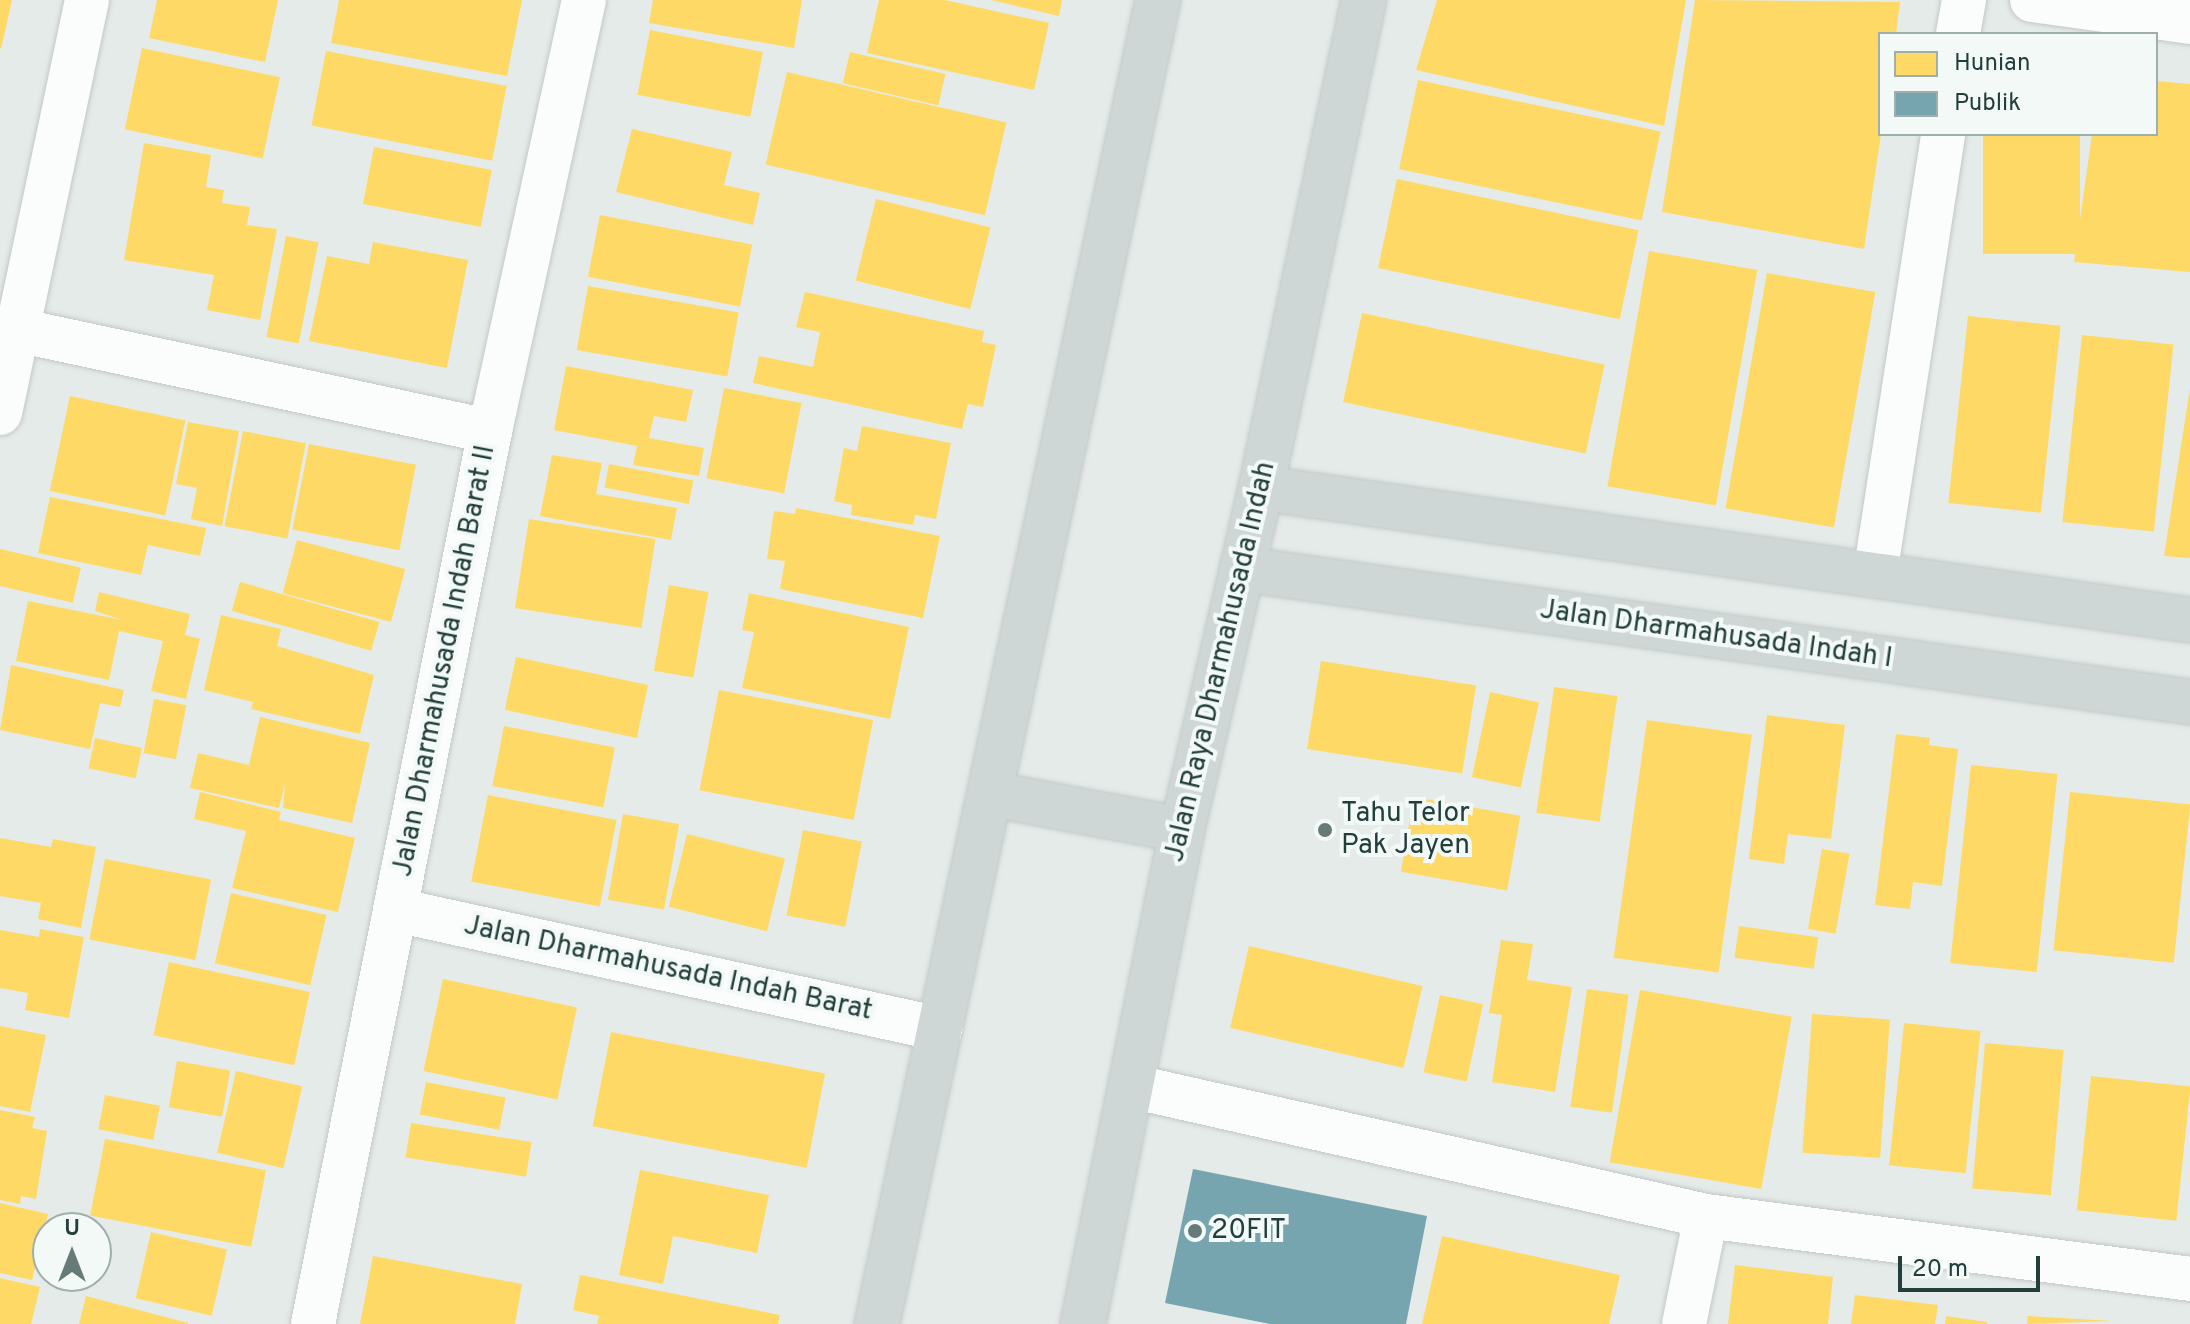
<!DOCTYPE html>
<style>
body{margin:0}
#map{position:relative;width:2190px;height:1324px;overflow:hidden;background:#e5ebe9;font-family:Overpass,sans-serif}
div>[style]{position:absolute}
.homes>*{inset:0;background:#ffd966;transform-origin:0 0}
.public>*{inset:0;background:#76a5af}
.roads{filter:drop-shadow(0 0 2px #c2c8c6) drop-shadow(0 0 2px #c2c8c6)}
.minor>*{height:44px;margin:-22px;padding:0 22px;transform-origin:22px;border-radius:22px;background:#fbfcfc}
.major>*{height:44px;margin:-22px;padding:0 22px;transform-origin:22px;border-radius:22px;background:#ced7d5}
.dots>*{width:22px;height:22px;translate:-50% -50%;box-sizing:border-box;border:4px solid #f3f9f7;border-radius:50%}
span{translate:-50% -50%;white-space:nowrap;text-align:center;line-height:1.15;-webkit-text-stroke:8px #f3f9f7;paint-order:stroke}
.street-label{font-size:28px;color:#223f3b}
.poi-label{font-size:28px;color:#223f3b}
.left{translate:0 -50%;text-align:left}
.legend{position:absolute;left:1878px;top:32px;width:280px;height:104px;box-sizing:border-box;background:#f3f9f7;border:2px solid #9fafac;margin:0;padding:10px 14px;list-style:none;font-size:24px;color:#223f3b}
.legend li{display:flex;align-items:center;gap:16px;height:40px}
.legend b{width:40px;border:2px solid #9fafac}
.north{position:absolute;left:32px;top:1212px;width:80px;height:80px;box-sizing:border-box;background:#f3f9f7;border:2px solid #9fafac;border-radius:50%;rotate:0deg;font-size:22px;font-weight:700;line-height:32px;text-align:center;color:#223f3b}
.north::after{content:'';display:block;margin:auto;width:28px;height:36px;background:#667b78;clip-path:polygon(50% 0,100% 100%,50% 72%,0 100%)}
.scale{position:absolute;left:1898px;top:1256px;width:142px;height:36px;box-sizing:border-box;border:4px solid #223f3b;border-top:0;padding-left:10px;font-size:24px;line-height:28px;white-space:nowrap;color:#223f3b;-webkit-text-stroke:6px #f3f9f7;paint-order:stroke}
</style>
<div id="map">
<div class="homes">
<div style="clip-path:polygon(0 0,12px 0,1px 49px,0 48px)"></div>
<div style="clip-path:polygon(157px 0,278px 0,265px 62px,149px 38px)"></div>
<div style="clip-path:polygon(339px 0,522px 0,507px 76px,331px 43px)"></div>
<div style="clip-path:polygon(653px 0,802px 0,794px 48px,649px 23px)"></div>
<div style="clip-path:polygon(879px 0,945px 0,1049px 23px,1034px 90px,867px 53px)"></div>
<div style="clip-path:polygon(991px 0,1062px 0,1059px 16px)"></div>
<div style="clip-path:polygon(1437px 0,1686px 0,1664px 126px,1416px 70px)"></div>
<div style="clip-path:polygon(1695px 0,1900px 2px,1896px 34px,1880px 34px,1881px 134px,1864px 249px,1662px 212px)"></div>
<div style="left:650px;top:30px;width:115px;height:66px;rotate:11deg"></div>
<div style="left:142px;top:48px;width:141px;height:83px;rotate:12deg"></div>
<div style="left:326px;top:51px;width:184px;height:76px;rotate:11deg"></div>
<div style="left:850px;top:52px;width:98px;height:32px;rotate:13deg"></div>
<div style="left:787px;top:72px;width:225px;height:95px;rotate:13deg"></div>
<div style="left:1418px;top:80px;width:248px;height:91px;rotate:12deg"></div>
<div style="clip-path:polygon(2156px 81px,2190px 84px,2190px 272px,2074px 262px,2092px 134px,2156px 134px)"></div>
<div style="clip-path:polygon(632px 129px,732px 152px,724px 185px,760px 193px,753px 225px,616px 192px)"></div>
<div style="left:1983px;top:134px;width:97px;height:120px"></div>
<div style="clip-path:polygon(144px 143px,211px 155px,206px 187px,224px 190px,222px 203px,250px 207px,247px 225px,277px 229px,260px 320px,207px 310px,214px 275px,124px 260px)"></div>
<div style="left:374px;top:147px;width:120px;height:58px;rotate:11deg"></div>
<div style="left:1397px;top:179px;width:247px;height:91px;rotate:12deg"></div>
<div style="left:876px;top:199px;width:118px;height:84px;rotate:14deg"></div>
<div style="left:600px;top:215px;width:155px;height:63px;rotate:11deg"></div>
<div style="left:286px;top:236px;width:33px;height:103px;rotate:11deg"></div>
<div style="clip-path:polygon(373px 242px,468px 260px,447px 368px,309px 341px,327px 256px,369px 264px)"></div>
<div style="left:1649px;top:251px;width:110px;height:239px;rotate:10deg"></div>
<div style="left:1767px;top:273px;width:110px;height:239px;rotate:10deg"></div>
<div style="left:588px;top:286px;width:153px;height:65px;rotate:10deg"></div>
<div style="clip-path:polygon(805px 292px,984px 331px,982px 342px,996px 345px,983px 407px,968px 404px,962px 429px,753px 383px,759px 356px,813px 367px,820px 332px,796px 327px)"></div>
<div style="left:1362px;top:313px;width:248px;height:91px;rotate:12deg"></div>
<div style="left:1968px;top:316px;width:93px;height:188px;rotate:6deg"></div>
<div style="left:2082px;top:335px;width:92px;height:188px;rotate:6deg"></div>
<div style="clip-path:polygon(566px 366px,693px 390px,686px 422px,654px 416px,649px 438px,704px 448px,699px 476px,633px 465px,637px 446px,554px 430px)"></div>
<div style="left:724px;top:388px;width:79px;height:92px;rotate:11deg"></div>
<div style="clip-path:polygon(2190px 388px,2190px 558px,2164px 556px)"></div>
<div style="left:70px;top:396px;width:118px;height:97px;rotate:12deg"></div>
<div style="clip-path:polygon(188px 422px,239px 431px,222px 526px,191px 519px,197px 488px,176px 484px)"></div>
<div style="clip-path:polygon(862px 426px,951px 443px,936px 519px,915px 515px,913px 525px,851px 515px,852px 505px,834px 501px,844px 448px,857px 451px)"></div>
<div style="left:243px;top:431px;width:64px;height:97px;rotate:11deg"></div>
<div style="left:309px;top:444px;width:109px;height:87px;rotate:11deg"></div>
<div style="clip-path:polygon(552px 455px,602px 463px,596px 494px,677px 508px,671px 540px,540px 516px)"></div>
<div style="left:609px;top:464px;width:86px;height:24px;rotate:11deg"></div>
<div style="clip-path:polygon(50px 497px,206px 528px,200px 556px,148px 545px,141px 575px,38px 553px)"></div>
<div style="clip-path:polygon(796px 508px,940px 536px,923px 618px,780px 589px,785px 561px,767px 559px,774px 511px,795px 514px)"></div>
<div style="left:529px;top:519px;width:128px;height:90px;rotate:9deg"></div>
<div style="left:297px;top:540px;width:112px;height:55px;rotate:15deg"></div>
<div style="left:0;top:549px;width:83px;height:36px;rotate:13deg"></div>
<div style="left:240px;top:582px;width:145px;height:30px;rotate:16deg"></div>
<div style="left:669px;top:585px;width:40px;height:87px;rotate:10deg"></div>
<div style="clip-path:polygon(99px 592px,190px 614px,185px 635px,200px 639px,186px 699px,151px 691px,163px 641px,119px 631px,109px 680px,16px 661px,28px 601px,122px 620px,95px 611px)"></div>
<div style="clip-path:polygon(749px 593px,909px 627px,890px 719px,742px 688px,754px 632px,742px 630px)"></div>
<div style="clip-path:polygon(221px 615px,281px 629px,277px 646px,374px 675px,360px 734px,251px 709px,253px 702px,204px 690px)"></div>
<div style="left:516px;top:657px;width:135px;height:54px;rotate:12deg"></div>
<div style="left:1321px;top:661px;width:157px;height:89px;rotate:9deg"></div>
<div style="clip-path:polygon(11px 665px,124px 690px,120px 707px,100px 703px,90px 749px,0 730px)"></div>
<div style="left:1554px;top:687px;width:64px;height:127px;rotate:8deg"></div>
<div style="left:719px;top:690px;width:157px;height:102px;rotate:11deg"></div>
<div style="left:1490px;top:692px;width:50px;height:87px;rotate:12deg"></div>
<div style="left:154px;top:699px;width:33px;height:55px;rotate:11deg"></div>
<div style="clip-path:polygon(1767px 715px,1845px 725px,1831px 839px,1788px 834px,1784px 864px,1749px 859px)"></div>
<div style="clip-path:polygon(260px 717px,370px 743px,352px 823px,283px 808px,285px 784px,279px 808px,190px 788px,198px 753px,249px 765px)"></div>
<div style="left:1647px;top:720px;width:106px;height:240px;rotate:8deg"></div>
<div style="left:504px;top:726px;width:113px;height:61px;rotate:11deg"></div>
<div style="clip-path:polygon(1896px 734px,1930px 738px,1929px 745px,1958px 749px,1942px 886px,1913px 882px,1910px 909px,1875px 905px)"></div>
<div style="left:95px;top:738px;width:48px;height:31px;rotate:12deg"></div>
<div style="left:1971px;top:765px;width:87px;height:199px;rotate:6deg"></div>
<div style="clip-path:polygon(200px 792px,281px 812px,279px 820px,355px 838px,338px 912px,232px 888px,246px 831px,194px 819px)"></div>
<div style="left:2070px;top:792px;width:121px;height:159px;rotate:6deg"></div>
<div style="left:488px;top:795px;width:131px;height:88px;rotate:11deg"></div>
<div style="left:1414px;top:797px;width:108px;height:76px;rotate:10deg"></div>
<div style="left:623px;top:814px;width:57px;height:87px;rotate:10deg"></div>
<div style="left:803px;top:830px;width:60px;height:87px;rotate:11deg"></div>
<div style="left:687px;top:834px;width:101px;height:75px;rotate:14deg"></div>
<div style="clip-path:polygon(0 838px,51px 847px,53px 839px,96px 847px,81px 928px,38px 919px,41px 903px,0 896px)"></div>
<div style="left:1822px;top:849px;width:28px;height:81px;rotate:10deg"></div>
<div style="left:105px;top:859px;width:108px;height:82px;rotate:11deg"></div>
<div style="left:231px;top:893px;width:98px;height:72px;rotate:13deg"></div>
<div style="left:1739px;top:926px;width:80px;height:32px;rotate:8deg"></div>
<div style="clip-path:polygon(40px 929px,84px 937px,69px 1018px,25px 1010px,28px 993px,0 988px,0 930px,39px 937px)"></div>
<div style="clip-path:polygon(1501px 940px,1533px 944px,1527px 980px,1572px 987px,1555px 1092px,1492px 1082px,1502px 1015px,1489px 1013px)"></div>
<div style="left:1249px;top:946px;width:178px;height:84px;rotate:13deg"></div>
<div style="left:169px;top:962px;width:144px;height:75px;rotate:12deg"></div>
<div style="left:443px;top:979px;width:137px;height:94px;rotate:12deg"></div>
<div style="left:1587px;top:989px;width:42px;height:119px;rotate:8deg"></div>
<div style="left:1640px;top:990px;width:154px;height:175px;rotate:10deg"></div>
<div style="left:1440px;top:995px;width:44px;height:79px;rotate:12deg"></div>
<div style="left:1812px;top:1014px;width:78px;height:139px;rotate:4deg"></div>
<div style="left:1904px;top:1023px;width:77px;height:143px;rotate:6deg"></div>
<div style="clip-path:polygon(0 1026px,46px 1035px,30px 1112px,0 1106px)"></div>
<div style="left:611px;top:1032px;width:218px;height:96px;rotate:11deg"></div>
<div style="left:1985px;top:1043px;width:79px;height:146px;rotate:5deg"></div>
<div style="left:177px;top:1061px;width:54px;height:47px;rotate:10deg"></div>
<div style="left:236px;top:1071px;width:68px;height:84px;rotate:13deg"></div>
<div style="left:2091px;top:1076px;width:100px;height:135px;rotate:6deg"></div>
<div style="left:426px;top:1082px;width:81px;height:33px;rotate:11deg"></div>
<div style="left:105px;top:1095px;width:56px;height:35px;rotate:11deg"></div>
<div style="clip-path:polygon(0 1110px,35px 1117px,32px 1128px,47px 1131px,36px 1199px,21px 1196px,20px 1204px,0 1200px)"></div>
<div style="left:411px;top:1123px;width:122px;height:35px;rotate:9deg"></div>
<div style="left:105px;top:1139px;width:164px;height:78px;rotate:11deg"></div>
<div style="clip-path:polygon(640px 1170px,769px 1195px,757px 1253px,673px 1236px,663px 1284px,619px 1275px)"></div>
<div style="clip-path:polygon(0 1203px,48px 1214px,32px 1280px,0 1273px)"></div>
<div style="left:151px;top:1232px;width:78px;height:68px;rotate:13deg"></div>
<div style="clip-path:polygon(1442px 1236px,1620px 1275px,1609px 1324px,1422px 1324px)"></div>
<div style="clip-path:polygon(373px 1256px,522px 1284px,515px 1324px,360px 1324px)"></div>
<div style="clip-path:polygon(1735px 1265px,1833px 1277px,1828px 1324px,1728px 1324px)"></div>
<div style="clip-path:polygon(580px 1275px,780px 1315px,778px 1324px,597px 1324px,599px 1316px,573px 1310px)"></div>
<div style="clip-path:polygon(0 1278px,40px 1287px,31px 1324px,0 1324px)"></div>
<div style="clip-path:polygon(1855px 1295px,1938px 1305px,1935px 1324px,1851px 1324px)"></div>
<div style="clip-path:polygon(86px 1296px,188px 1323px,188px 1324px,79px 1324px)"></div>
<div style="clip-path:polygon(1946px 1316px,1987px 1322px,1987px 1324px,1945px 1324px)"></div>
<div style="clip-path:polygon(2028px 1316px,2112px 1321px,2027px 1324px)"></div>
</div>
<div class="public">
<div style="clip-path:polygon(1193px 1169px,1427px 1216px,1406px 1324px,1270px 1324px,1165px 1303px)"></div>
</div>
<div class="roads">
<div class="minor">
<div style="left:2032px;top:0;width:160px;rotate:7.9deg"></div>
<div style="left:1958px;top:34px;width:35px;rotate:-80deg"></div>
<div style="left:17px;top:330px;width:484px;rotate:12.1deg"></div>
<div style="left:0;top:413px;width:422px;rotate:-78.1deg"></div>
<div style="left:1875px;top:575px;width:446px;rotate:-81.2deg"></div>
<div style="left:396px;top:910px;width:557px;rotate:12.34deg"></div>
<div style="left:1131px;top:1086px;width:590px;rotate:12.74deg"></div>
<div style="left:1706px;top:1216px;width:488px;rotate:7.4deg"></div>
<div style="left:313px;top:1324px;width:910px;rotate:-78.79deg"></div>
<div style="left:490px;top:431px;width:441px;rotate:-77.7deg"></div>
<div style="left:1684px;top:1324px;width:110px;rotate:-78.5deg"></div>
</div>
<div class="major">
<div style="left:1261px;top:488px;width:938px;rotate:8.09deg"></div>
<div style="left:1242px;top:569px;width:957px;rotate:7.99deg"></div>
<div style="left:990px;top:794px;width:195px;rotate:10.6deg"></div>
<div style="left:877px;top:1324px;width:1353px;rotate:-78.02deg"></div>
<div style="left:1083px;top:1324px;width:504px;rotate:-78.67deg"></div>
<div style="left:1182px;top:830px;width:351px;rotate:-77deg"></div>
<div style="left:1261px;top:488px;width:499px;rotate:-78.1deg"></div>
</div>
</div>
<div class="dots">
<div style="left:1325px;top:830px;background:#667b78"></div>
<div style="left:1195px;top:1231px;background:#667b78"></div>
</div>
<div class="street-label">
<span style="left:1716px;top:635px;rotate:8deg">Jalan Dharmahusada Indah I</span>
<span style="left:445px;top:661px;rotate:-79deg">Jalan Dharmahusada Indah Barat II</span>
<span style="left:1221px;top:662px;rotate:-77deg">Jalan Raya Dharmahusada Indah</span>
<span style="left:668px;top:969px;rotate:12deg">Jalan Dharmahusada Indah Barat</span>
</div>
<div class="poi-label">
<span class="left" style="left:1341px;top:830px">Tahu Telor<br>Pak Jayen</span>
<span class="left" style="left:1211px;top:1231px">20FIT</span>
</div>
<ul class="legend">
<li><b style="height:22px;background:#ffd966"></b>Hunian</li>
<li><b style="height:22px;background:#76a5af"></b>Publik</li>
</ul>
<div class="north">U</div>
<div class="scale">20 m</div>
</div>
